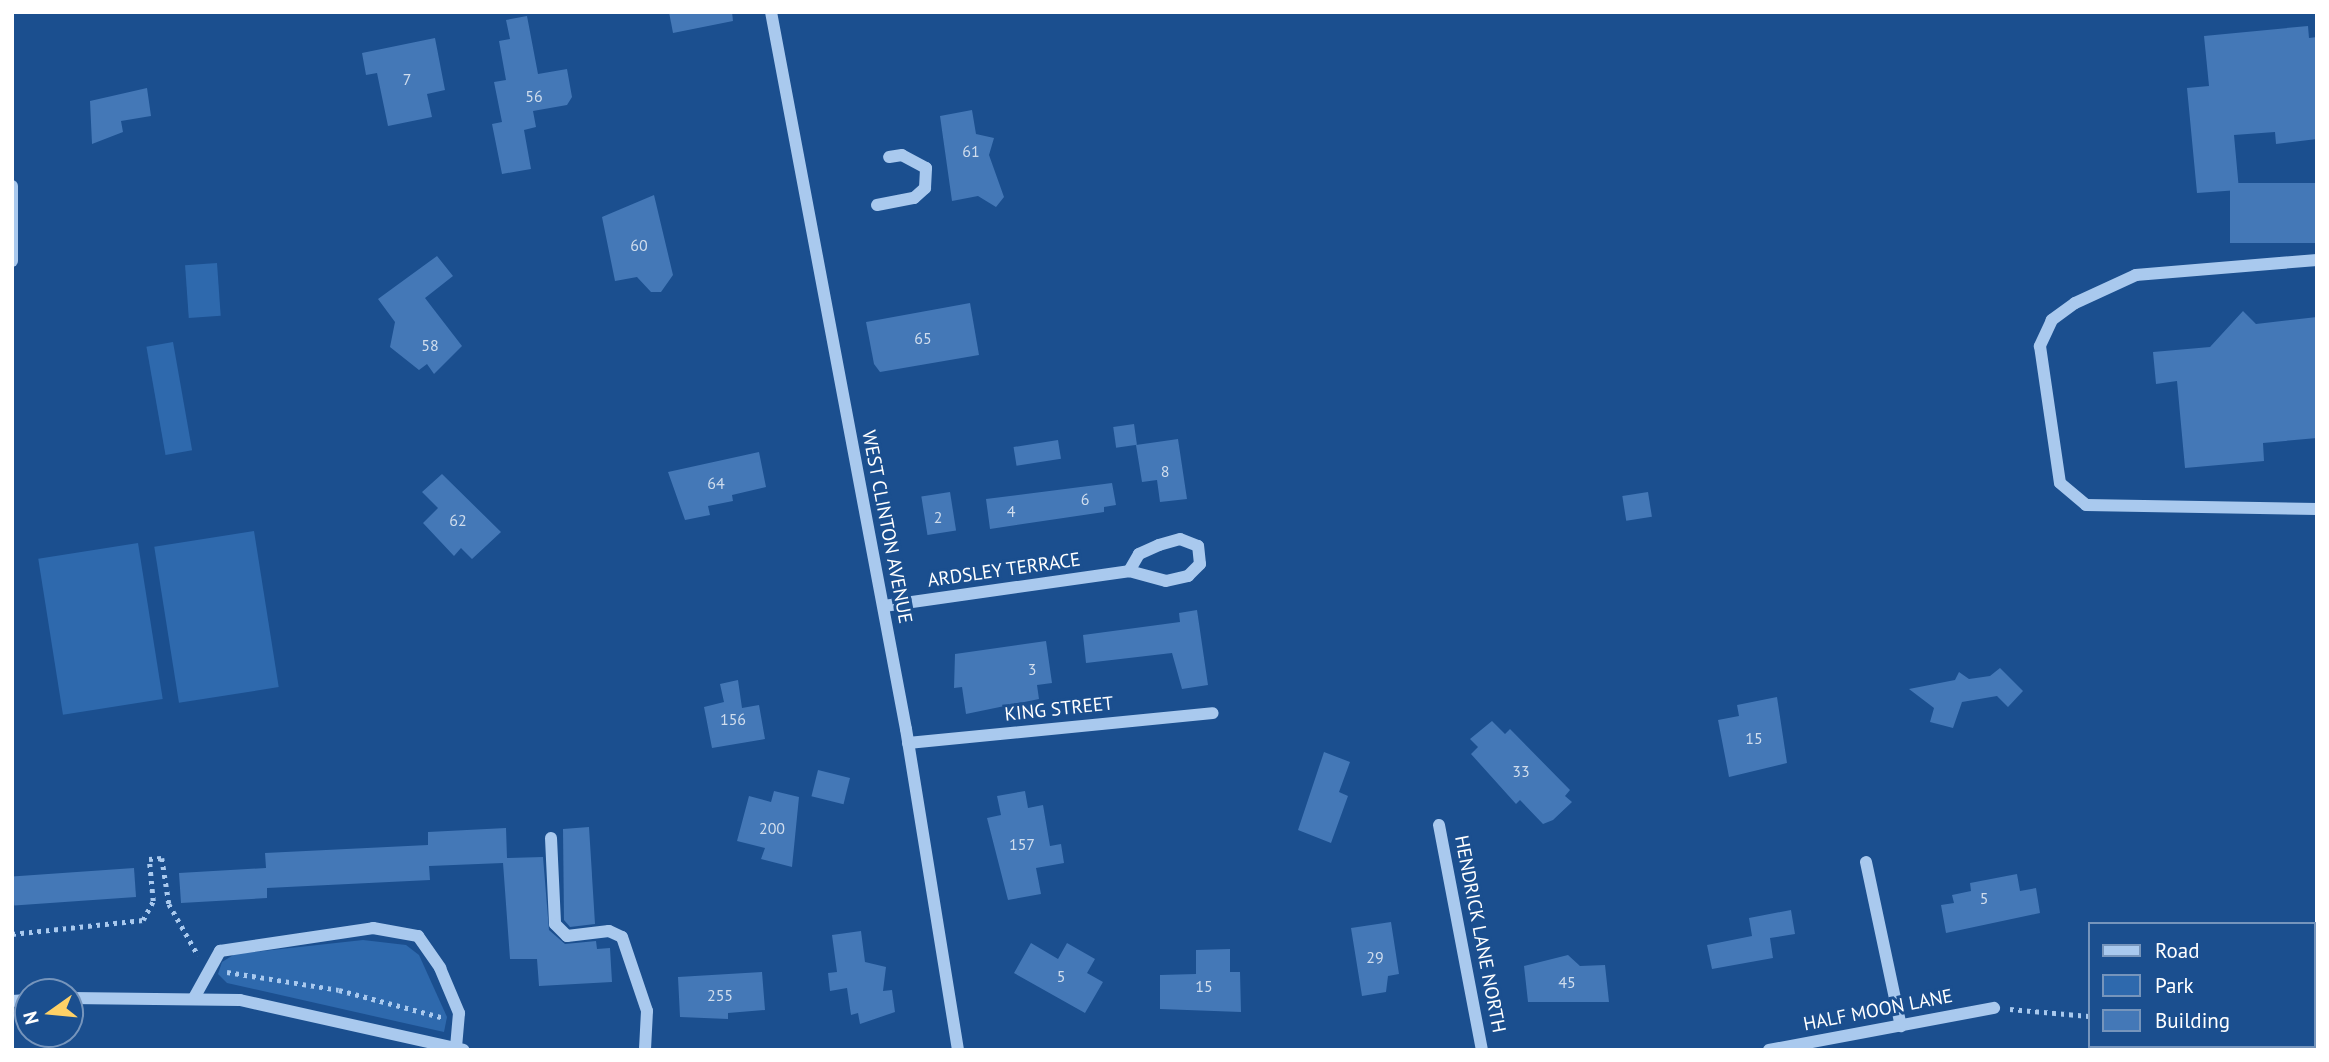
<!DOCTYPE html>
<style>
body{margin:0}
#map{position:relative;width:2329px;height:1062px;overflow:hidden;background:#1b4f8f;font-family:"PT Sans",sans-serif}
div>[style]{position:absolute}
.green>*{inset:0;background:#2e69ad;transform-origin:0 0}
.building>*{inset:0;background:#4478b7;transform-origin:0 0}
.path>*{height:4.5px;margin-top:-2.25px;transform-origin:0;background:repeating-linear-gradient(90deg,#a9c9ee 0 3.5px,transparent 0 8.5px)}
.minor>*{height:12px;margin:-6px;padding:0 6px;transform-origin:6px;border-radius:6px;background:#a9c9ee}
span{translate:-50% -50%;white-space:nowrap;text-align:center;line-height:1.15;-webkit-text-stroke:6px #1b4f8f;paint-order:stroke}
.number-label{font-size:16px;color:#d0dded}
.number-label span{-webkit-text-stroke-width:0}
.street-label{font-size:19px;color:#fff}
.frame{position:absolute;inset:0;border:14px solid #fff;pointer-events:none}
.legend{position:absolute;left:2088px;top:922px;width:228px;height:126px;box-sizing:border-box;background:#1b4f8f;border:2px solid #7695bc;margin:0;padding:9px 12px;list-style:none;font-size:21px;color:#fff}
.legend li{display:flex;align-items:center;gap:14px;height:35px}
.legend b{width:35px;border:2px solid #7695bc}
.north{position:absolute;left:14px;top:978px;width:70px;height:70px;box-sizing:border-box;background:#1b4f8f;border:2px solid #7695bc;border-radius:50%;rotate:255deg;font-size:19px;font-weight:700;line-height:28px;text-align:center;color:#fff}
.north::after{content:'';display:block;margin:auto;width:24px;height:32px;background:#ffd166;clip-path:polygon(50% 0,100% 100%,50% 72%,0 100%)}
</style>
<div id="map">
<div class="green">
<div style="left:217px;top:263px;width:53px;height:32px;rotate:86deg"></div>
<div style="left:173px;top:342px;width:110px;height:27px;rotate:80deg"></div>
<div style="left:254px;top:531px;width:158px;height:101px;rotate:81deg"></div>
<div style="left:138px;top:543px;width:158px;height:101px;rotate:81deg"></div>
<div style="clip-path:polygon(363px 940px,406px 945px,419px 955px,447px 1017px,444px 1032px,227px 983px,218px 974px,222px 962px,235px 954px)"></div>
</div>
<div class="building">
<div style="clip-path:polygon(669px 12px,732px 12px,733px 21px,673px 33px)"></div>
<div style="clip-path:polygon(527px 16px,538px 74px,567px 69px,572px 97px,567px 105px,533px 111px,536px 127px,524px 130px,531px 169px,502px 174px,492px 124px,502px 122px,494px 82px,506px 80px,499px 41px,510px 39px,506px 20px)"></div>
<div style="clip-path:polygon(2308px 26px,2309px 38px,2317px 37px,2317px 139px,2276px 144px,2275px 132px,2234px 135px,2239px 190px,2197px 193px,2187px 88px,2209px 86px,2204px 36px)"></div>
<div style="clip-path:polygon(435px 38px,445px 90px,427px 94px,432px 117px,388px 126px,377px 73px,366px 75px,362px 53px)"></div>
<div style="clip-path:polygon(147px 88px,151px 116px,121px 121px,123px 132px,92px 144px,90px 101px)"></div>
<div style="clip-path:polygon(972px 110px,976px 134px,994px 138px,989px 155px,1004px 197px,996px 207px,978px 196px,952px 201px,940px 116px)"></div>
<div style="left:2317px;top:183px;width:60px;height:87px;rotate:90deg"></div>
<div style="clip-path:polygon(654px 195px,673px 275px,661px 292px,651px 292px,637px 277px,615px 281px,602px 217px)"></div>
<div style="clip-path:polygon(437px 256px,453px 276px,425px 298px,462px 346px,434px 374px,427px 364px,419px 370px,390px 347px,395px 322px,378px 299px)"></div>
<div style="clip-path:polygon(970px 303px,979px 355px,880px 372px,874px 364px,866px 322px)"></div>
<div style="clip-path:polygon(2243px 311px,2256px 324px,2317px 317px,2317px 438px,2263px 443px,2264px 461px,2185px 468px,2177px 381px,2156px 384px,2153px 352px,2210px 347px)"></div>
<div style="left:1134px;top:424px;width:21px;height:21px;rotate:82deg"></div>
<div style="clip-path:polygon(1178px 439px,1187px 499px,1160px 502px,1157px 480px,1142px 482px,1136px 445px)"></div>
<div style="left:1058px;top:440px;width:19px;height:45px;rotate:81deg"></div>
<div style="clip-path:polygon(759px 452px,766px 487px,732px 495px,733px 501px,708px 506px,710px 515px,685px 520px,668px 472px)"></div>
<div style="clip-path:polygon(442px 474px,501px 532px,472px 559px,461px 548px,454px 556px,423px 523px,438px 508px,422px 492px)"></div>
<div style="clip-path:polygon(1112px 483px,1116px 505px,1104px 507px,1104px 512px,990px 529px,986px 499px)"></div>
<div style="left:950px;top:492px;width:39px;height:29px;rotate:81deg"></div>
<div style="left:1648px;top:492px;width:25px;height:26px;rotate:81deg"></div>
<div style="clip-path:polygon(1197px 610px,1208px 685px,1182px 689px,1172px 653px,1086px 663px,1083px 635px,1180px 622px,1179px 613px)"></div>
<div style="clip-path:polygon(1046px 641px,1052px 683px,1037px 685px,1039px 699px,966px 714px,962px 687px,954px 688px,955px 654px)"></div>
<div style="clip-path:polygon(2000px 668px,2023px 691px,2008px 707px,1997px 696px,1962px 702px,1953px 728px,1930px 722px,1934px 708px,1909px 689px,1955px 680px,1959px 672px,1969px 679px,1990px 676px)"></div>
<div style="clip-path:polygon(738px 680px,742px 708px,759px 705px,765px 739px,712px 748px,704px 707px,724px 702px,720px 684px)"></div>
<div style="clip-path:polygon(1777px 697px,1787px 763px,1729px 777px,1718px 720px,1739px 716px,1737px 705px)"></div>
<div style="clip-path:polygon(1492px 721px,1505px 734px,1510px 729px,1570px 790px,1565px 796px,1572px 802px,1553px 820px,1543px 824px,1520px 800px,1516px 804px,1471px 754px,1478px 747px,1470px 739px)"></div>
<div style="clip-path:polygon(1324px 752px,1350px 762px,1339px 792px,1348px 796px,1331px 843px,1298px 830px)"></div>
<div style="left:818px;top:770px;width:33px;height:27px;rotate:14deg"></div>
<div style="clip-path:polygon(774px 791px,799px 797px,792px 867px,761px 859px,765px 848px,737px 841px,749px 796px,771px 802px)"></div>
<div style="clip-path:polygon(1025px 791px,1028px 808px,1043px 805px,1050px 846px,1061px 844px,1064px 863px,1036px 868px,1041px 894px,1008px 900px,987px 818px,1001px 815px,997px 796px)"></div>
<div style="clip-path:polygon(589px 827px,595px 924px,570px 927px,564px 920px,563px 829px)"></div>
<div style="clip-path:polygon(506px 828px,507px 858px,543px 857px,549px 930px,565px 944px,596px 941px,597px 949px,610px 948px,612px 982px,539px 986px,537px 959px,510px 959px,503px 863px,429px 866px,430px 880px,267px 888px,267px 898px,181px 903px,179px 873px,266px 868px,265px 853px,428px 845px,428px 832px)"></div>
<div style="left:134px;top:868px;width:29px;height:122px;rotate:86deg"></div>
<div style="clip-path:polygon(2017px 874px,2020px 891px,2036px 888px,2040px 913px,1946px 933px,1941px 905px,1954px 903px,1952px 895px,1971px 891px,1970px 883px)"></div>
<div style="clip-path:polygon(1791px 910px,1795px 934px,1770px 938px,1773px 958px,1712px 969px,1707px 945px,1752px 936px,1749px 918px)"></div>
<div style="clip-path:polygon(1391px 922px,1399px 974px,1388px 976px,1386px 992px,1362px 996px,1351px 928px)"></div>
<div style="clip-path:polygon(861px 931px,865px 962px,886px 967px,883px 991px,892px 990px,895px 1012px,860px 1024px,858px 1013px,851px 1015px,847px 988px,830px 991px,828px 973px,837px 972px,832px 935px)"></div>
<div style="clip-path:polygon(1031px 943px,1058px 959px,1067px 943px,1095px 959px,1087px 973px,1103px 982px,1085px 1013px,1014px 973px)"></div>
<div style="clip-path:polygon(1230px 949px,1230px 972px,1240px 972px,1241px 1012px,1160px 1009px,1160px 975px,1196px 974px,1196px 950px)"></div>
<div style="clip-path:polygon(1568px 955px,1580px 966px,1605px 965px,1609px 1002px,1528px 1002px,1524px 966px)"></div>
<div style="clip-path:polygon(762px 972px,765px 1010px,728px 1013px,728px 1019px,680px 1017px,678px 977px)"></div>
</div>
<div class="path">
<div style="left:12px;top:934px;width:132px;rotate:-6.1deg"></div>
<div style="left:143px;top:920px;width:21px;rotate:-62deg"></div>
<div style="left:153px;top:901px;width:42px;rotate:-95.4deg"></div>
<div style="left:149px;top:859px;width:13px;rotate:-4deg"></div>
<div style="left:162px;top:858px;width:47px;rotate:81.3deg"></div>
<div style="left:169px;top:904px;width:59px;rotate:60.4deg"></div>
<div style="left:227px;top:972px;width:113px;rotate:9.1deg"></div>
<div style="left:339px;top:990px;width:109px;rotate:14.9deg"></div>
<div style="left:2010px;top:1009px;width:79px;rotate:5.1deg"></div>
<div style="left:2259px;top:1046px;width:9px;rotate:27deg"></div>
</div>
<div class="minor">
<div style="left:771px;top:12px;width:730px;rotate:79.34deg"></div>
<div style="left:906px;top:729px;width:325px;rotate:80.8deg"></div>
<div style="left:12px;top:186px;width:75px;rotate:90deg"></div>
<div style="left:877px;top:205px;width:38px;rotate:-11deg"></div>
<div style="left:914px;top:198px;width:15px;rotate:-42deg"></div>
<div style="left:925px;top:188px;width:20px;rotate:-87deg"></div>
<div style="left:926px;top:168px;width:27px;rotate:-152deg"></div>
<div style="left:902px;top:155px;width:13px;rotate:171deg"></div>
<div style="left:2317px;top:260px;width:182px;rotate:175.3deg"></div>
<div style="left:2136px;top:275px;width:67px;rotate:155.3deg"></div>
<div style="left:2075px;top:303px;width:29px;rotate:144deg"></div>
<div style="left:2052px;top:320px;width:29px;rotate:115deg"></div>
<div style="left:2040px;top:346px;width:138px;rotate:81.7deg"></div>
<div style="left:2060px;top:483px;width:34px;rotate:40deg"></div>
<div style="left:2086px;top:505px;width:231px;rotate:1deg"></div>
<div style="left:884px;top:606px;width:247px;rotate:-8.1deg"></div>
<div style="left:1129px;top:571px;width:38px;rotate:15deg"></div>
<div style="left:1166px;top:581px;width:23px;rotate:-13deg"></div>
<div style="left:1188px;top:576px;width:17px;rotate:-45deg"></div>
<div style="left:1200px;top:564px;width:18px;rotate:-96deg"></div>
<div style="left:1198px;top:546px;width:19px;rotate:-159deg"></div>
<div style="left:1180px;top:539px;width:22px;rotate:164deg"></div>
<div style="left:1159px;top:545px;width:22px;rotate:156deg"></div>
<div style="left:1139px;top:554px;width:20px;rotate:120deg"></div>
<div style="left:908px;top:743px;width:306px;rotate:-5.6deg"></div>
<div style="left:1439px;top:825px;width:229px;rotate:79.2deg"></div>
<div style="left:551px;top:838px;width:86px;rotate:87.3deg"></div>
<div style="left:555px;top:924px;width:17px;rotate:45deg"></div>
<div style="left:567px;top:936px;width:42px;rotate:-6.8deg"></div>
<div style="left:609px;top:931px;width:14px;rotate:25deg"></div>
<div style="left:622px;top:937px;width:78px;rotate:71.3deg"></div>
<div style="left:647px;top:1011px;width:39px;rotate:93deg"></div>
<div style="left:1866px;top:862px;width:168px;rotate:78deg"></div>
<div style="left:70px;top:998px;width:170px;rotate:0.7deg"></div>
<div style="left:240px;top:1000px;width:229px;rotate:12.6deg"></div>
<div style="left:194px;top:998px;width:54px;rotate:-61deg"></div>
<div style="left:220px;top:951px;width:155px;rotate:-8.5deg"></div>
<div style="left:373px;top:928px;width:46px;rotate:10.1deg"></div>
<div style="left:418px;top:936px;width:39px;rotate:55deg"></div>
<div style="left:440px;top:968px;width:49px;rotate:67.1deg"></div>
<div style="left:459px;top:1013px;width:34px;rotate:95deg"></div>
<div style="left:12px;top:1001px;width:16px;rotate:-4deg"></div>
<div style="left:1769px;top:1050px;width:229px;rotate:-10.6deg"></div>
</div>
<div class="number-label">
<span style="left:407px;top:79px">7</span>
<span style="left:534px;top:96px">56</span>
<span style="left:971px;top:151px">61</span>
<span style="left:639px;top:245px">60</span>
<span style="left:923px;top:338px">65</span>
<span style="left:430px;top:345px">58</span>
<span style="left:1165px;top:471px">8</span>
<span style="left:716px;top:483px">64</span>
<span style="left:1085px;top:499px">6</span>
<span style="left:1011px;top:511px">4</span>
<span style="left:938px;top:517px">2</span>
<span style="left:458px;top:520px">62</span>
<span style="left:1032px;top:669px">3</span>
<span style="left:733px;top:719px">156</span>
<span style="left:1754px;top:738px">15</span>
<span style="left:1521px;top:771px">33</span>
<span style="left:772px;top:828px">200</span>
<span style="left:1022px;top:844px">157</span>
<span style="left:1984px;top:898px">5</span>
<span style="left:1375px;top:957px">29</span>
<span style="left:1061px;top:976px">5</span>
<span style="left:1567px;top:982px">45</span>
<span style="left:1204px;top:986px">15</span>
<span style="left:720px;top:995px">255</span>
</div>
<div class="street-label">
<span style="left:887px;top:527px;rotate:79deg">WEST CLINTON AVENUE</span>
<span style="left:1004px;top:570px;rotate:-8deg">ARDSLEY TERRACE</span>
<span style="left:1059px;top:709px;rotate:-6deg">KING STREET</span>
<span style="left:1480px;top:934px;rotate:79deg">HENDRICK LANE NORTH</span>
<span style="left:1878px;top:1010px;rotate:-11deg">HALF MOON LANE</span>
</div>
<div class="frame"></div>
<ul class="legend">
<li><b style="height:9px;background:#a9c9ee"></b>Road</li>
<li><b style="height:19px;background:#2e69ad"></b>Park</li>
<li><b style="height:19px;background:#4478b7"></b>Building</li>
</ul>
<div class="north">N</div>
</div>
